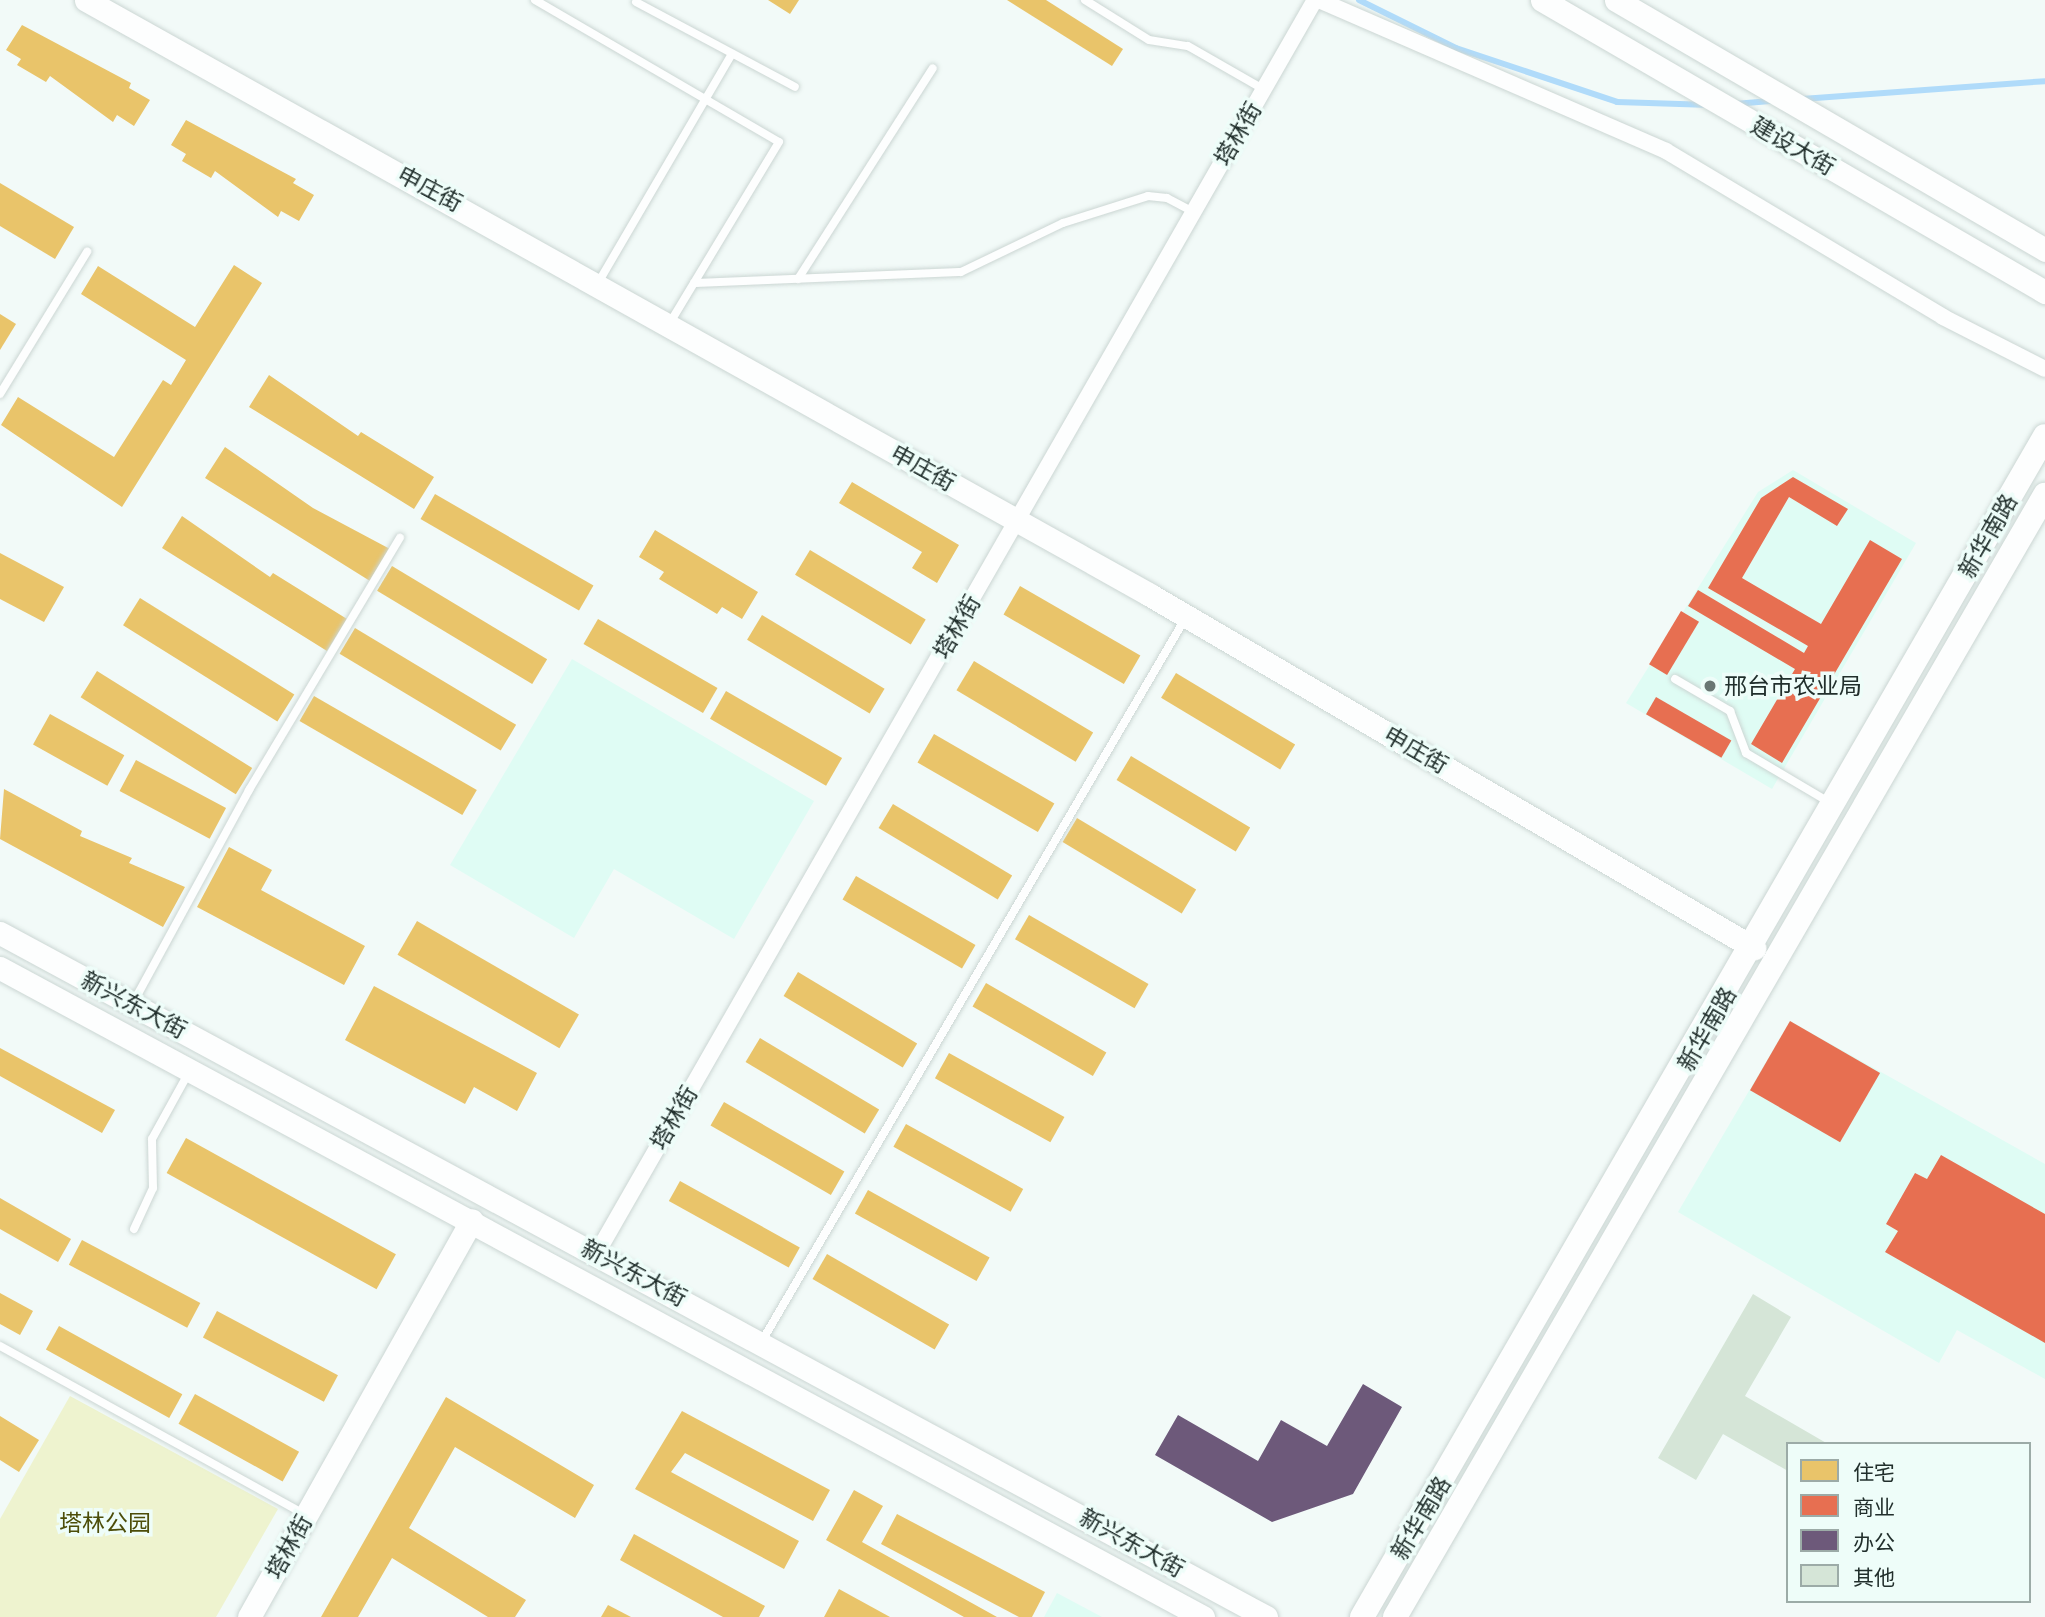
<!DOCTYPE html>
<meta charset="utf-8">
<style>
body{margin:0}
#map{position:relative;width:2045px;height:1617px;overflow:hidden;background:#f2faf8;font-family:"Fira Sans Condensed","Noto Sans SC",sans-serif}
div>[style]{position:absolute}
.built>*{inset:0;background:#dffcf4}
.green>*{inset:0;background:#eef3cf}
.homes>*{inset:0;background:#e9c46a;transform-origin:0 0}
.shops>*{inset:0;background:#e76f51;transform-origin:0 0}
.offices>*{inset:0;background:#6d597a}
.stream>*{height:6px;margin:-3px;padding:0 3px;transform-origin:3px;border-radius:3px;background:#b0dbfa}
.building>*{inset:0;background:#d5e5d7}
.roads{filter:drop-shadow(0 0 2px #cbd6d3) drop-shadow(0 0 2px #cbd6d3)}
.lane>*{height:8px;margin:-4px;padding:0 4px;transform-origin:4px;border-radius:4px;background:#fdfefe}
.street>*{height:16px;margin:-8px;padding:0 8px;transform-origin:8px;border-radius:8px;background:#fdfefe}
.secondary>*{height:23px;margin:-11.5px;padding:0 11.5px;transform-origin:11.5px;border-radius:11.5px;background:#fdfefe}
.primary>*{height:24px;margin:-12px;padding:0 12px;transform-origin:12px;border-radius:12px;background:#fdfefe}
.dots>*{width:19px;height:19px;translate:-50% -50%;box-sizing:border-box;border:4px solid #eefdf9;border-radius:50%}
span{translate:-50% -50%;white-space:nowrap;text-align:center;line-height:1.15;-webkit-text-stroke:7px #eefdf9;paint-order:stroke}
.street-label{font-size:23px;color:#212f2c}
.poi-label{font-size:23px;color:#212f2c}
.left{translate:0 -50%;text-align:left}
.park-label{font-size:23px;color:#4c4d09}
.legend{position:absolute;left:1786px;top:1442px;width:245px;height:161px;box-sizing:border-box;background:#eefdf9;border:2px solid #9caba7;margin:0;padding:9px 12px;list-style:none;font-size:21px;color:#212f2c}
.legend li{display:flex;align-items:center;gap:14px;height:35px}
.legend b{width:35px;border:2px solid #9caba7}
</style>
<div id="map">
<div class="built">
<div style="clip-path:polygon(1793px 470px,1916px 543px,1772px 789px,1626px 703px,1758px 492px)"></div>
<div style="clip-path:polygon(572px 659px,814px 801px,734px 939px,614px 869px,574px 938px,450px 865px)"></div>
<div style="clip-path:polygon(1790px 1021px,2045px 1164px,2045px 1379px,1957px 1330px,1939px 1363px,1678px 1212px)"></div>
<div style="clip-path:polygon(1057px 1593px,1102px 1617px,1044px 1617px)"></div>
</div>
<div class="green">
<div style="clip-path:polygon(70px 1396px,278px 1509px,216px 1617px,0 1617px,0 1519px)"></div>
</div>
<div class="homes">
<div style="clip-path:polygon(768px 0,799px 0,790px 14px)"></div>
<div style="clip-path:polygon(1007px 0,1046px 0,1123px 49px,1112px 66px)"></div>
<div style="clip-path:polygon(22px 25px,131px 83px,129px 88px,150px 100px,134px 126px,117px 115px,113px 122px,50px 76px,46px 82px,17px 65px,21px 59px,6px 50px)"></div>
<div style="clip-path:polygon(186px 120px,296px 179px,293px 183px,314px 195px,299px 221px,281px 211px,278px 217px,215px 171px,211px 178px,182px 161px,186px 154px,171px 145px)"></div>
<div style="clip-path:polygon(0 183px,74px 227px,55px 259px,0 226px)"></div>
<div style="clip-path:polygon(234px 265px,262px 283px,122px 507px,1px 425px,18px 397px,114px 457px,163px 380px,171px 385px,186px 360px,81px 294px,98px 266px,195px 327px)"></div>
<div style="clip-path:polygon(0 314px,16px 324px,0 350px)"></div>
<div style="clip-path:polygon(269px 375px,358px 436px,361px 432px,434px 477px,414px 509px,249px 407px)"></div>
<div style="clip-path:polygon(225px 447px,313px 508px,390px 549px,370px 581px,205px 478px)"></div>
<div style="clip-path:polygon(852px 482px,959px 545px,937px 583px,912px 568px,922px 552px,839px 503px)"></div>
<div style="left:435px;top:494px;width:183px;height:29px;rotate:30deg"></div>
<div style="clip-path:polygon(182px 516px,270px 577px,273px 573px,347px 619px,327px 651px,162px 548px)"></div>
<div style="clip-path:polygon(655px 530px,758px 592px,742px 619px,722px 607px,717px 614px,659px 579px,664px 572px,639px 557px)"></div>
<div style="left:810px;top:550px;width:135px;height:29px;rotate:31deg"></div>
<div style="clip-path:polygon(0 553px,64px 587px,44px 622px,0 599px)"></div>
<div style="left:392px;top:566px;width:181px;height:29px;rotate:31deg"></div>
<div style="left:1020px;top:586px;width:139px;height:33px;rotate:30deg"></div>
<div style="left:140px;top:598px;width:182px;height:32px;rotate:32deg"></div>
<div style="left:762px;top:615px;width:143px;height:29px;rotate:31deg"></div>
<div style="left:598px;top:619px;width:138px;height:29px;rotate:30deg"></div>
<div style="left:355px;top:628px;width:188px;height:30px;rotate:31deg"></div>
<div style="left:974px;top:661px;width:139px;height:34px;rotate:31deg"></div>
<div style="left:97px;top:671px;width:183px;height:31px;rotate:32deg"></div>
<div style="left:1176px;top:673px;width:139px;height:29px;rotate:31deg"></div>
<div style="left:726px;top:691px;width:134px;height:32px;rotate:30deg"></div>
<div style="left:314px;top:696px;width:188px;height:29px;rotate:30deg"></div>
<div style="left:50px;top:714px;width:85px;height:35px;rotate:29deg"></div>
<div style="left:934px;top:734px;width:139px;height:33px;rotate:30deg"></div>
<div style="left:1131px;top:756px;width:139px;height:28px;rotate:31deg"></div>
<div style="left:136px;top:760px;width:102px;height:35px;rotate:28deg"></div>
<div style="clip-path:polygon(4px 789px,82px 831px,80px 836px,132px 858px,129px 863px,185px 887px,163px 927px,0 839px)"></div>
<div style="left:893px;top:804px;width:139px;height:28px;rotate:31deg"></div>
<div style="left:1077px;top:818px;width:139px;height:28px;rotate:31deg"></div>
<div style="clip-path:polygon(229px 847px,272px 870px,261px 890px,365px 946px,344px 985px,197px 907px)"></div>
<div style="left:856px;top:876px;width:138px;height:27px;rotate:30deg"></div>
<div style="left:1029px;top:915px;width:138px;height:28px;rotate:30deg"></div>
<div style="left:417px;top:921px;width:187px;height:39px;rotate:30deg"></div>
<div style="left:798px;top:972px;width:139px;height:28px;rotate:31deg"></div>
<div style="left:986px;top:983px;width:139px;height:27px;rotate:30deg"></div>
<div style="clip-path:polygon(374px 986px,537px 1073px,517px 1111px,474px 1087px,465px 1104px,345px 1040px)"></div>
<div style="left:760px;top:1038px;width:139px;height:28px;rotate:31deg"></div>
<div style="clip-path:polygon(0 1048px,115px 1110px,102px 1133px,0 1076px)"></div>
<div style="left:949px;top:1053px;width:132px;height:29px;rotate:29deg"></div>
<div style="left:724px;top:1102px;width:139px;height:27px;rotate:30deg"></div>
<div style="left:906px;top:1124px;width:134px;height:26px;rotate:29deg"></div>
<div style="left:186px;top:1138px;width:240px;height:40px;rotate:29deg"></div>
<div style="left:680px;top:1181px;width:137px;height:23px;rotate:29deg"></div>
<div style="left:868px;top:1190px;width:139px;height:27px;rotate:29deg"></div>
<div style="clip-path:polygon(0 1198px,71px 1239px,58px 1262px,0 1229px)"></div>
<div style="left:82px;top:1240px;width:134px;height:28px;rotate:28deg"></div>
<div style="left:827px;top:1254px;width:141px;height:29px;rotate:30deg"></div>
<div style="clip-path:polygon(0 1293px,33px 1311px,20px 1335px,0 1324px)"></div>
<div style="left:217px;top:1311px;width:137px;height:30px;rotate:28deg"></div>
<div style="left:59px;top:1326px;width:141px;height:27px;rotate:29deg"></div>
<div style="left:195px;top:1394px;width:119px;height:34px;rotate:29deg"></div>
<div style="clip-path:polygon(446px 1397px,594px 1485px,575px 1518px,455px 1447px,409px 1528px,526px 1600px,515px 1617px,488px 1617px,392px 1558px,358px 1617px,321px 1617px)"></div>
<div style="clip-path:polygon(682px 1411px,830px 1490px,813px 1521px,685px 1453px,671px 1472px,799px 1541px,784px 1569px,635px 1489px)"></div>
<div style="clip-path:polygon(0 1416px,39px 1440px,19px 1472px,0 1460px)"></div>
<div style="clip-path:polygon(854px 1490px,883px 1506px,862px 1542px,997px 1617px,964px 1617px,826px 1540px)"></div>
<div style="clip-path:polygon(897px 1514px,1045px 1592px,1032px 1617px,1019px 1617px,881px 1544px)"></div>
<div style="clip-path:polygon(634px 1534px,765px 1606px,759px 1617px,723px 1617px,620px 1560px)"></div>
<div style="clip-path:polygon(839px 1589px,890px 1617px,824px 1617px)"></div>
<div style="clip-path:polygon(608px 1605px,631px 1617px,601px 1617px)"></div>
</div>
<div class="shops">
<div style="clip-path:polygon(1793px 477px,1848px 509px,1837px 526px,1789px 497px,1742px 578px,1821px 624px,1870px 540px,1902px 559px,1782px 763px,1751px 744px,1795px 669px,1688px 606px,1698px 590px,1804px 653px,1808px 646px,1708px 588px,1761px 498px)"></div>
<div style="left:1681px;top:611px;width:21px;height:62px;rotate:31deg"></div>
<div style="left:1656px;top:697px;width:87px;height:20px;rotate:30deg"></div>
<div style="left:1790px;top:1021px;width:104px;height:80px;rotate:30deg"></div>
<div style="clip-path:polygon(1941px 1155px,2045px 1214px,2045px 1343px,1885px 1252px,1898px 1231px,1886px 1224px,1915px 1173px,1927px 1179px)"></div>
</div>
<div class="offices">
<div style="clip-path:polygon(1363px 1384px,1402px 1407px,1353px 1494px,1272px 1522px,1155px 1455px,1178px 1415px,1258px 1461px,1281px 1420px,1327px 1446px)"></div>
</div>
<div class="stream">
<div style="left:1359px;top:0;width:108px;rotate:26.3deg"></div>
<div style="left:1456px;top:48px;width:170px;rotate:18.5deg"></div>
<div style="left:1617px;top:102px;width:94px;rotate:1.8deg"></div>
<div style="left:1802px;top:99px;width:244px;rotate:-4.2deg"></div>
<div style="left:1735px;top:104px;width:38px;rotate:-5deg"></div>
</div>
<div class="building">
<div style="clip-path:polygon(1753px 1294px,1791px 1317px,1745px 1396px,1828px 1444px,1788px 1444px,1788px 1471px,1723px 1434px,1696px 1480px,1658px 1458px)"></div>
</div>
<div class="roads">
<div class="lane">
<div style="left:535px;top:0;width:282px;rotate:30.2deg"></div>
<div style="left:779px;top:142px;width:213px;rotate:121.1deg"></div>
<div style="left:1085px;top:0;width:75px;rotate:32deg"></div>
<div style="left:1149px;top:40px;width:39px;rotate:9deg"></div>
<div style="left:1188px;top:46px;width:86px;rotate:29.8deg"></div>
<div style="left:636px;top:2px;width:180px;rotate:28.1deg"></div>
<div style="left:798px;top:279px;width:250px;rotate:-57.4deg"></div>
<div style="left:598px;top:283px;width:265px;rotate:-59.7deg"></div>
<div style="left:694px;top:283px;width:267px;rotate:-2.4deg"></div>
<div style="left:961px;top:272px;width:113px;rotate:-25.7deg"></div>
<div style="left:1063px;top:223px;width:89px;rotate:-17.6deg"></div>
<div style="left:1148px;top:196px;width:19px;rotate:6deg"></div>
<div style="left:1167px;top:198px;width:30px;rotate:28deg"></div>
<div style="left:0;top:394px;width:167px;rotate:-58.5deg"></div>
<div style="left:1675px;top:679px;width:64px;rotate:30.2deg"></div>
<div style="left:1730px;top:711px;width:45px;rotate:69.1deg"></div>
<div style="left:1746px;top:753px;width:96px;rotate:30.6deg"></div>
<div style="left:133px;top:1003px;width:243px;rotate:-61.4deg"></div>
<div style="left:249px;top:790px;width:294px;rotate:-59.1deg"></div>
<div style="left:134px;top:1229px;width:45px;rotate:-65.1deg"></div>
<div style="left:153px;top:1188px;width:49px;rotate:-91.2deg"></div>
<div style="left:152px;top:1139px;width:77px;rotate:-61.1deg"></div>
<div style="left:762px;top:1341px;width:837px;rotate:-59.64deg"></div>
<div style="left:0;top:1346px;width:347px;rotate:28.9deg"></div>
</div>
<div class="street">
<div style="left:1319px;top:0;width:378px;rotate:23.5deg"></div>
<div style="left:1666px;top:151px;width:323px;rotate:30.9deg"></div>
<div style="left:1943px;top:317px;width:114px;rotate:27deg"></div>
<div style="left:597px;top:1253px;width:1444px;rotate:-60.19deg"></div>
</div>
<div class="secondary">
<div style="left:86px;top:0;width:1219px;rotate:29.21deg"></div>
<div style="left:1150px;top:595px;width:700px;rotate:30.3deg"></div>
<div style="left:1542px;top:0;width:582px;rotate:30.14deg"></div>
<div style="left:1616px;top:0;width:497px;rotate:30.2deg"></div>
<div style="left:0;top:933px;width:1439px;rotate:28.38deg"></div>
<div style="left:0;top:968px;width:1367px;rotate:28.35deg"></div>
<div style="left:249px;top:1617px;width:455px;rotate:-60.7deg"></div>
</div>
<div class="primary">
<div style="left:1362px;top:1617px;width:1364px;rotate:-59.96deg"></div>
<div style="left:1395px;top:1617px;width:1297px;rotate:-59.92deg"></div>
</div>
</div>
<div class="dots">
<div style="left:1710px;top:686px;background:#6a7673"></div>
</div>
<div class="street-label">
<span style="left:1238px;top:134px;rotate:-60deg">塔林街</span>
<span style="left:1793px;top:146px;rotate:30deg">建设大街</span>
<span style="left:430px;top:189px;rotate:28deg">申庄街</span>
<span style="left:923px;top:468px;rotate:29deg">申庄街</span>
<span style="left:1988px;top:536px;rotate:-60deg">新华南路</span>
<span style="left:957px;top:627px;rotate:-60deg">塔林街</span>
<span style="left:1416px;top:750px;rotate:30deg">申庄街</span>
<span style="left:134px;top:1005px;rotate:28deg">新兴东大街</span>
<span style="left:1707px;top:1029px;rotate:-60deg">新华南路</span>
<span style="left:674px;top:1118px;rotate:-60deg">塔林街</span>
<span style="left:634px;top:1273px;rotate:28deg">新兴东大街</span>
<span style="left:1421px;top:1518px;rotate:-59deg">新华南路</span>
<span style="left:1132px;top:1543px;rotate:29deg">新兴东大街</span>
<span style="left:289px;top:1547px;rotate:-61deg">塔林街</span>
</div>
<div class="poi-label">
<span class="left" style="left:1724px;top:686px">邢台市农业局</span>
</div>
<div class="park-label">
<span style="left:105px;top:1523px">塔林公园</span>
</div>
<ul class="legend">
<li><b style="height:19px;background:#e9c46a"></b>住宅</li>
<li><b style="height:19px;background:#e76f51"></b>商业</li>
<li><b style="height:19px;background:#6d597a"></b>办公</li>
<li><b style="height:19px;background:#d5e5d7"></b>其他</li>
</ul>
</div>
